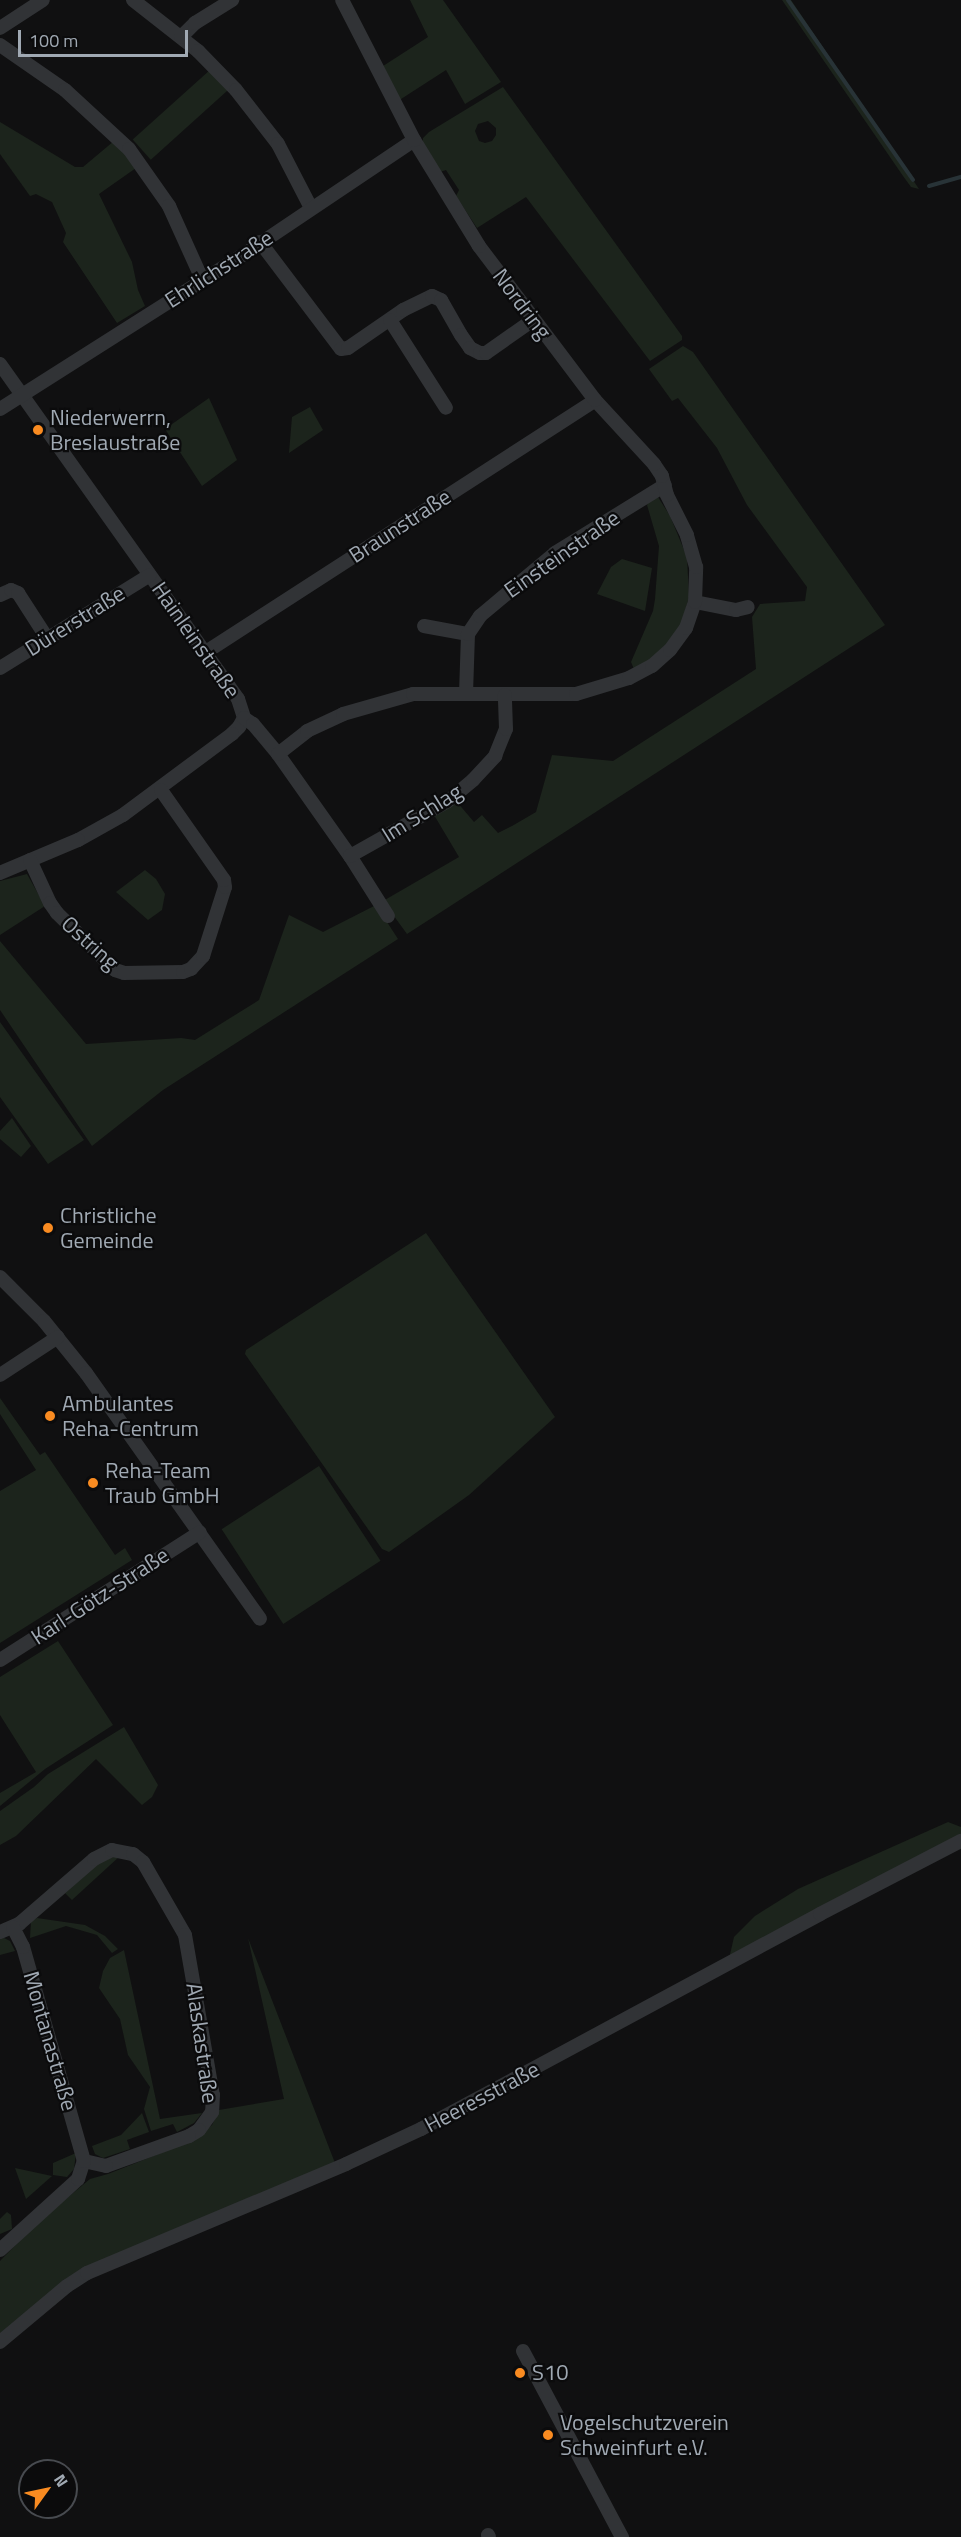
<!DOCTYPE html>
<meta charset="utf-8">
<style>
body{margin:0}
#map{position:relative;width:961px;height:2537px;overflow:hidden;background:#101011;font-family:"Titillium Web",sans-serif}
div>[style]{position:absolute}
.green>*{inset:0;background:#1c241c;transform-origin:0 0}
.stream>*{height:4px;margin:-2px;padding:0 2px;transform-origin:2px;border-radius:2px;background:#283337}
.street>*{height:14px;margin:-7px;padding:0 7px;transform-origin:7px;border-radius:7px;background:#313336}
.dots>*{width:16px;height:16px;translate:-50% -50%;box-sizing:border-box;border:3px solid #0b0b0c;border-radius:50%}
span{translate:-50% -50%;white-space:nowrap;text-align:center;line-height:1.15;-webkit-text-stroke:4.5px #0b0b0c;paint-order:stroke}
.street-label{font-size:22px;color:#a0a9b3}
.poi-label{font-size:22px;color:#a0a9b3}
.left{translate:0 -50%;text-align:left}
.north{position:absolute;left:18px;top:2459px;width:60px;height:60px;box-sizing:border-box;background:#0b0b0c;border:2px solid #474a4f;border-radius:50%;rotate:57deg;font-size:16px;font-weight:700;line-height:24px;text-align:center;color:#a0a9b3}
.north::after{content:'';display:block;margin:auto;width:21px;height:27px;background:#f98b21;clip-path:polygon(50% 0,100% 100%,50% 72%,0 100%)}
.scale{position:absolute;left:18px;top:30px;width:170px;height:27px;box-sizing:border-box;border:3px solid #a0a9b3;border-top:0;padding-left:8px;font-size:18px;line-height:21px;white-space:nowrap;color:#a0a9b3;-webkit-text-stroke:4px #0b0b0c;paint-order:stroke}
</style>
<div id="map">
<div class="green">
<div style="clip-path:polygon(410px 0,443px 0,501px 82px,465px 104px,446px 70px,398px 101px,380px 68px,428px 37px)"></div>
<div style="clip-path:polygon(782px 0,791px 0,919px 189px,911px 187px,903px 176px)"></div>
<div style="left:210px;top:70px;width:27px;height:104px;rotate:48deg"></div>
<div style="clip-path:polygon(evenodd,503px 87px,682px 336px,682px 340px,650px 361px,526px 197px,477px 228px,456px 196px,459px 190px,446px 170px,440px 172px,423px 143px,423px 138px,429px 132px,503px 87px,488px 121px,496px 128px,496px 135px,492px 141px,485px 143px,479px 141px,475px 131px,478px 124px,488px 121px)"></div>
<div style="clip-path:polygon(0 122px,75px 167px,83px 167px,114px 141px,136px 168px,99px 194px,132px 262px,138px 290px,145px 306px,117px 323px,63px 242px,66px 233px,52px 202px,36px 194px,30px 196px,0 154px)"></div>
<div style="clip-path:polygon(683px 346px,693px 352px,885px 625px,407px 934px,383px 901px,459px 857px,434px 815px,457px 802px,474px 822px,482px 815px,498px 833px,512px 826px,536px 812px,552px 755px,613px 761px,756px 669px,752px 617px,760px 604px,805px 601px,807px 587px,747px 505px,717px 448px,678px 398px,672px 401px,649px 369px)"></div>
<div style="clip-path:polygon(209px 398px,237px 460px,202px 486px,165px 429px)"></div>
<div style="clip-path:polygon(310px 407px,323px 430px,289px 453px,292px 417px)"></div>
<div style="clip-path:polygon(658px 497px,670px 516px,687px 557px,689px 597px,681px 626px,672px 638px,653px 658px,634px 669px,631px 662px,653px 611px,655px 599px,659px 546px,647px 505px,648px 502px)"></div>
<div style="clip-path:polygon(622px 559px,652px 568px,645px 611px,597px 594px,611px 567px)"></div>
<div style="clip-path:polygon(145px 870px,156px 879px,165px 894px,162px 910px,148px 920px,116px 892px)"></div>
<div style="clip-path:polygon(27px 874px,45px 906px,0 935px,0 881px)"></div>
<div style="clip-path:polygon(376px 905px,398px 939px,163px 1090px,92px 1146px,0 1010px,0 941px,86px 1044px,181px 1038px,195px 1040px,259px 1000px,289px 915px,323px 932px)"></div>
<div style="clip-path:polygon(0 1022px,84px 1140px,48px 1164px,0 1097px)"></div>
<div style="clip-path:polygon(12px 1118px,31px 1146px,21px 1157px,0 1139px,0 1131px)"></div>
<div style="clip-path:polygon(426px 1233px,555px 1417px,469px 1495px,389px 1552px,382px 1549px,245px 1354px,246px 1350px)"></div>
<div style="clip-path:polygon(0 1398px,40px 1455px,45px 1452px,115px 1555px,125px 1548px,132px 1560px,0 1643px,0 1491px,36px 1470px,0 1414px)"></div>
<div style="left:319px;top:1466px;width:113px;height:116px;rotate:57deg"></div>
<div style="clip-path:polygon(58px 1641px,113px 1725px,45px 1769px,0 1806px,0 1793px,36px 1772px,0 1715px,0 1677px)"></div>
<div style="clip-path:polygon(124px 1727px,158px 1785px,152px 1797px,142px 1805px,96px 1759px,16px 1836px,0 1845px,0 1811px,34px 1787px,48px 1774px)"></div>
<div style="clip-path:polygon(948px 1822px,961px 1827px,961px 1837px,729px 1959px,734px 1937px,755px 1916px,798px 1889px)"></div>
<div style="clip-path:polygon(120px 1856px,72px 1900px,65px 1893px,103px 1859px)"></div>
<div style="clip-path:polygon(37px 1918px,85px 1925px,105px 1936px,118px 1949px,112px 1953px,97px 1935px,66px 1926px,30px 1938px,31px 1921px)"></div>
<div style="clip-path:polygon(4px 1938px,10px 1941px,15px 1951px,0 1955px,0 1939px)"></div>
<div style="clip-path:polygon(248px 1938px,335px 2163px,107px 2258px,0 2337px,0 2261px,38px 2222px,90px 2179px,108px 2174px,191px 2141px,212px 2125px,219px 2110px,284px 2099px)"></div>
<div style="clip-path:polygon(124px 1950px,160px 2119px,202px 2113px,194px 2123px,177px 2132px,173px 2124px,151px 2131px,144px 2109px,150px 2087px,128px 2055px,120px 2019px,99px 1988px,103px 1971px,110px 1958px)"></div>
<div style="clip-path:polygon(142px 2113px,149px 2132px,127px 2140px,130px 2149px,103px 2158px,95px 2154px,92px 2146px,121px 2135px)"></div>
<div style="clip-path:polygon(76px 2153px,74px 2169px,67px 2177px,53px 2175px,53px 2163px)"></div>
<div style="clip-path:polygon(15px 2168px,52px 2176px,26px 2199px)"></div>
<div style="clip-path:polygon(7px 2212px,11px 2215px,12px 2229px,0 2234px,0 2219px)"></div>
</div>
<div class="stream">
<div style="left:788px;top:0;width:219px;rotate:55.2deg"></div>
<div style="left:929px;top:186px;width:33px;rotate:-16deg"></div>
</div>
<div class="street">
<div style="left:133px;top:0;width:83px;rotate:38.1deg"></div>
<div style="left:198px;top:51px;width:54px;rotate:45.7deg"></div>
<div style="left:236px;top:90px;width:68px;rotate:52.1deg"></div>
<div style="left:278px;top:144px;width:72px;rotate:62.7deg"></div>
<div style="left:0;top:28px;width:51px;rotate:-33.1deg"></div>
<div style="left:181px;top:37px;width:20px;rotate:-45deg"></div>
<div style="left:195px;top:23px;width:44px;rotate:-31.9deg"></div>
<div style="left:0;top:45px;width:79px;rotate:34.7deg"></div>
<div style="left:65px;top:90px;width:87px;rotate:42.7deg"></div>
<div style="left:129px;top:149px;width:70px;rotate:54.9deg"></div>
<div style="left:169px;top:206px;width:80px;rotate:65.7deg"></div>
<div style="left:260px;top:242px;width:134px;rotate:52.9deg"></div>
<div style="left:341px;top:349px;width:7px;rotate:-8deg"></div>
<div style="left:348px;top:348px;width:67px;rotate:-34.6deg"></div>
<div style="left:403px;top:310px;width:32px;rotate:-26deg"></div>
<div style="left:432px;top:296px;width:10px;rotate:24deg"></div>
<div style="left:441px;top:300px;width:40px;rotate:60.3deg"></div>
<div style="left:461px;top:335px;width:16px;rotate:55deg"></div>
<div style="left:470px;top:348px;width:11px;rotate:27deg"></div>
<div style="left:480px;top:353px;width:6px"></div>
<div style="left:486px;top:353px;width:57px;rotate:-35.1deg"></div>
<div style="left:390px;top:320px;width:104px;rotate:57.5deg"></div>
<div style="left:0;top:364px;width:411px;rotate:54.6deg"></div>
<div style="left:238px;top:699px;width:20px;rotate:72deg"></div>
<div style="left:244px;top:718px;width:10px;rotate:119deg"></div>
<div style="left:239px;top:727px;width:10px;rotate:135deg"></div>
<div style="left:232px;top:734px;width:136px;rotate:143.4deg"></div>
<div style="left:123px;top:815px;width:51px;rotate:150.9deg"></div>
<div style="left:78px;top:840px;width:85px;rotate:157.1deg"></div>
<div style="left:0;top:409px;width:306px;rotate:-32.4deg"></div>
<div style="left:258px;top:245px;width:188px;rotate:-33.9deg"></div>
<div style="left:0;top:595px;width:12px;rotate:-24deg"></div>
<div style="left:11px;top:590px;width:8px;rotate:23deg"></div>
<div style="left:18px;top:593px;width:54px;rotate:57.2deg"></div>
<div style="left:695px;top:602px;width:42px;rotate:11deg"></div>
<div style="left:736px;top:610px;width:12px;rotate:-14deg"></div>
<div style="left:424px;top:626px;width:45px;rotate:10.3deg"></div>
<div style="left:206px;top:652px;width:463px;rotate:-32.9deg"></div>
<div style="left:0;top:668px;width:176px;rotate:-31.8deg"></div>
<div style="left:466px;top:694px;width:60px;rotate:-88.1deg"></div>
<div style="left:468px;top:634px;width:22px;rotate:-56deg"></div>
<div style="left:480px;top:616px;width:98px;rotate:-40deg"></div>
<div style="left:555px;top:553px;width:129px;rotate:-31.7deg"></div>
<div style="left:244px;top:718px;width:11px;rotate:34deg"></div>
<div style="left:253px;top:724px;width:39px;rotate:50deg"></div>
<div style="left:278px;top:754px;width:125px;rotate:54.8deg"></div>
<div style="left:350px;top:856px;width:71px;rotate:57.7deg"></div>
<div style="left:278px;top:754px;width:37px;rotate:-38deg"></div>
<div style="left:307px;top:731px;width:40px;rotate:-25deg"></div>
<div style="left:343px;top:714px;width:73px;rotate:-15.9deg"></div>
<div style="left:413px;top:694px;width:163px"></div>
<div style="left:576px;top:694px;width:55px;rotate:-16.8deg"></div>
<div style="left:629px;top:678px;width:26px;rotate:-28deg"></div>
<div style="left:652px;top:666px;width:24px;rotate:-42deg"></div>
<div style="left:670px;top:650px;width:27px;rotate:-54deg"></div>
<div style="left:686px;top:628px;width:28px;rotate:-71deg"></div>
<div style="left:695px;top:602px;width:35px;rotate:-88deg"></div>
<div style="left:696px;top:567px;width:33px;rotate:-106deg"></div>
<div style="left:687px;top:535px;width:45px;rotate:-116.6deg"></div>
<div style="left:667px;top:495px;width:20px;rotate:-105deg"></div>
<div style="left:662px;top:476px;width:14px;rotate:-124deg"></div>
<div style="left:654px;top:464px;width:87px;rotate:-132.7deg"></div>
<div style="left:595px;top:400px;width:193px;rotate:-127deg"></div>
<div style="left:479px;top:246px;width:124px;rotate:-121.5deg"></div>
<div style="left:414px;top:140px;width:157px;rotate:-117.2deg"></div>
<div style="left:350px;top:856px;width:112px;rotate:-29.3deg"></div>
<div style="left:448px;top:801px;width:33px;rotate:-40deg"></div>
<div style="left:473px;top:780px;width:33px;rotate:-47deg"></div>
<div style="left:495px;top:756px;width:29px;rotate:-68deg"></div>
<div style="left:506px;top:729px;width:34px;rotate:-92deg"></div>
<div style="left:30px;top:860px;width:47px;rotate:65.1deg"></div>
<div style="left:50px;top:903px;width:12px;rotate:55deg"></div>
<div style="left:57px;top:913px;width:81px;rotate:44.5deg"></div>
<div style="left:115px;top:970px;width:9px;rotate:18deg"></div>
<div style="left:124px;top:973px;width:59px;rotate:-1deg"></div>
<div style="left:183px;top:972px;width:9px;rotate:-21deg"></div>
<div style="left:191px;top:969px;width:18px;rotate:-47deg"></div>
<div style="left:203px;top:956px;width:72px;rotate:-72.3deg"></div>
<div style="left:225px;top:887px;width:7px;rotate:-98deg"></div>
<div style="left:224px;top:880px;width:110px;rotate:-125deg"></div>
<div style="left:0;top:1277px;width:62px;rotate:45deg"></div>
<div style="left:44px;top:1321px;width:67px;rotate:51.1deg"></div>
<div style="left:86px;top:1373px;width:301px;rotate:54.7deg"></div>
<div style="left:0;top:1375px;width:69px;rotate:-33.2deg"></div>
<div style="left:0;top:1660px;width:237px;rotate:-32.6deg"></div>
<div style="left:0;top:1932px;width:21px;rotate:-23deg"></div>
<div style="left:19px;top:1924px;width:99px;rotate:-40.9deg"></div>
<div style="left:94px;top:1859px;width:20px;rotate:-27deg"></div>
<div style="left:112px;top:1850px;width:21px;rotate:11deg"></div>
<div style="left:133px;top:1854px;width:13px;rotate:39deg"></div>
<div style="left:143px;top:1862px;width:84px;rotate:60.1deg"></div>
<div style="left:185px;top:1935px;width:162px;rotate:80.1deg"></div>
<div style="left:213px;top:2095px;width:17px;rotate:93deg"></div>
<div style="left:212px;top:2112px;width:22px;rotate:126deg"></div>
<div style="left:199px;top:2130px;width:12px;rotate:149deg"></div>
<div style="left:189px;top:2136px;width:88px;rotate:160.1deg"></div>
<div style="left:106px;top:2166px;width:23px;rotate:-167deg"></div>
<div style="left:0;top:2250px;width:105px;rotate:-42.3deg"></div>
<div style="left:78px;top:2179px;width:19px;rotate:-72deg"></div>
<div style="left:84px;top:2161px;width:223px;rotate:-105.9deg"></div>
<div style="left:23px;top:1947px;width:22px;rotate:-117deg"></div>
<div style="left:0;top:2342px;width:87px;rotate:-39.9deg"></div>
<div style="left:67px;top:2286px;width:24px;rotate:-33deg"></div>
<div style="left:87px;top:2273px;width:281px;rotate:-22.8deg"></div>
<div style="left:346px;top:2164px;width:83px;rotate:-25deg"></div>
<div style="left:421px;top:2129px;width:453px;rotate:-28.3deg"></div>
<div style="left:820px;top:1914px;width:159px;rotate:-27.4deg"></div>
<div style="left:523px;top:2351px;width:211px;rotate:62deg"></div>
<div style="left:488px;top:2535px;width:2px;rotate:63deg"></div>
</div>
<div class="dots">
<div style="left:38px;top:430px;background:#f98b21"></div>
<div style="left:48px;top:1228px;background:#f98b21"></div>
<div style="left:50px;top:1416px;background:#f98b21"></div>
<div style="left:93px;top:1483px;background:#f98b21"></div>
<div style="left:520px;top:2373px;background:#f98b21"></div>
<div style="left:548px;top:2435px;background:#f98b21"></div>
</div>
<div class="street-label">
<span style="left:219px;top:269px;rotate:-33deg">Ehrlichstraße</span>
<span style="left:522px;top:304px;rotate:53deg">Nordring</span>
<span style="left:400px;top:526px;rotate:-33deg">Braunstraße</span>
<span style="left:562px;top:554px;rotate:-35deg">Einsteinstraße</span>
<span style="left:75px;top:621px;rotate:-32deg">Dürerstraße</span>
<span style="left:196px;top:640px;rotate:55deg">Hainleinstraße</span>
<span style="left:422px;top:813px;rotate:-32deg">Im Schlag</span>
<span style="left:90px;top:943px;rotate:42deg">Ostring</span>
<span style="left:100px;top:1596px;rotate:-33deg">Karl-Götz-Straße</span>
<span style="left:50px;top:2041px;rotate:74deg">Montanastraße</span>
<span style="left:202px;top:2043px;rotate:82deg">Alaskastraße</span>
<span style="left:482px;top:2097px;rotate:-28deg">Heeresstraße</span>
</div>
<div class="poi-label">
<span class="left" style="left:50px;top:430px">Niederwerrn,<br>Breslaustraße</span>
<span class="left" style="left:60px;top:1228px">Christliche<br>Gemeinde</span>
<span class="left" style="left:62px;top:1416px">Ambulantes<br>Reha-Centrum</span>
<span class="left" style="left:105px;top:1483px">Reha-Team<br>Traub GmbH</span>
<span class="left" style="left:532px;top:2373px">S10</span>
<span class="left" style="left:560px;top:2435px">Vogelschutzverein<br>Schweinfurt e.V.</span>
</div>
<div class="north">N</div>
<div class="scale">100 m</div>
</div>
